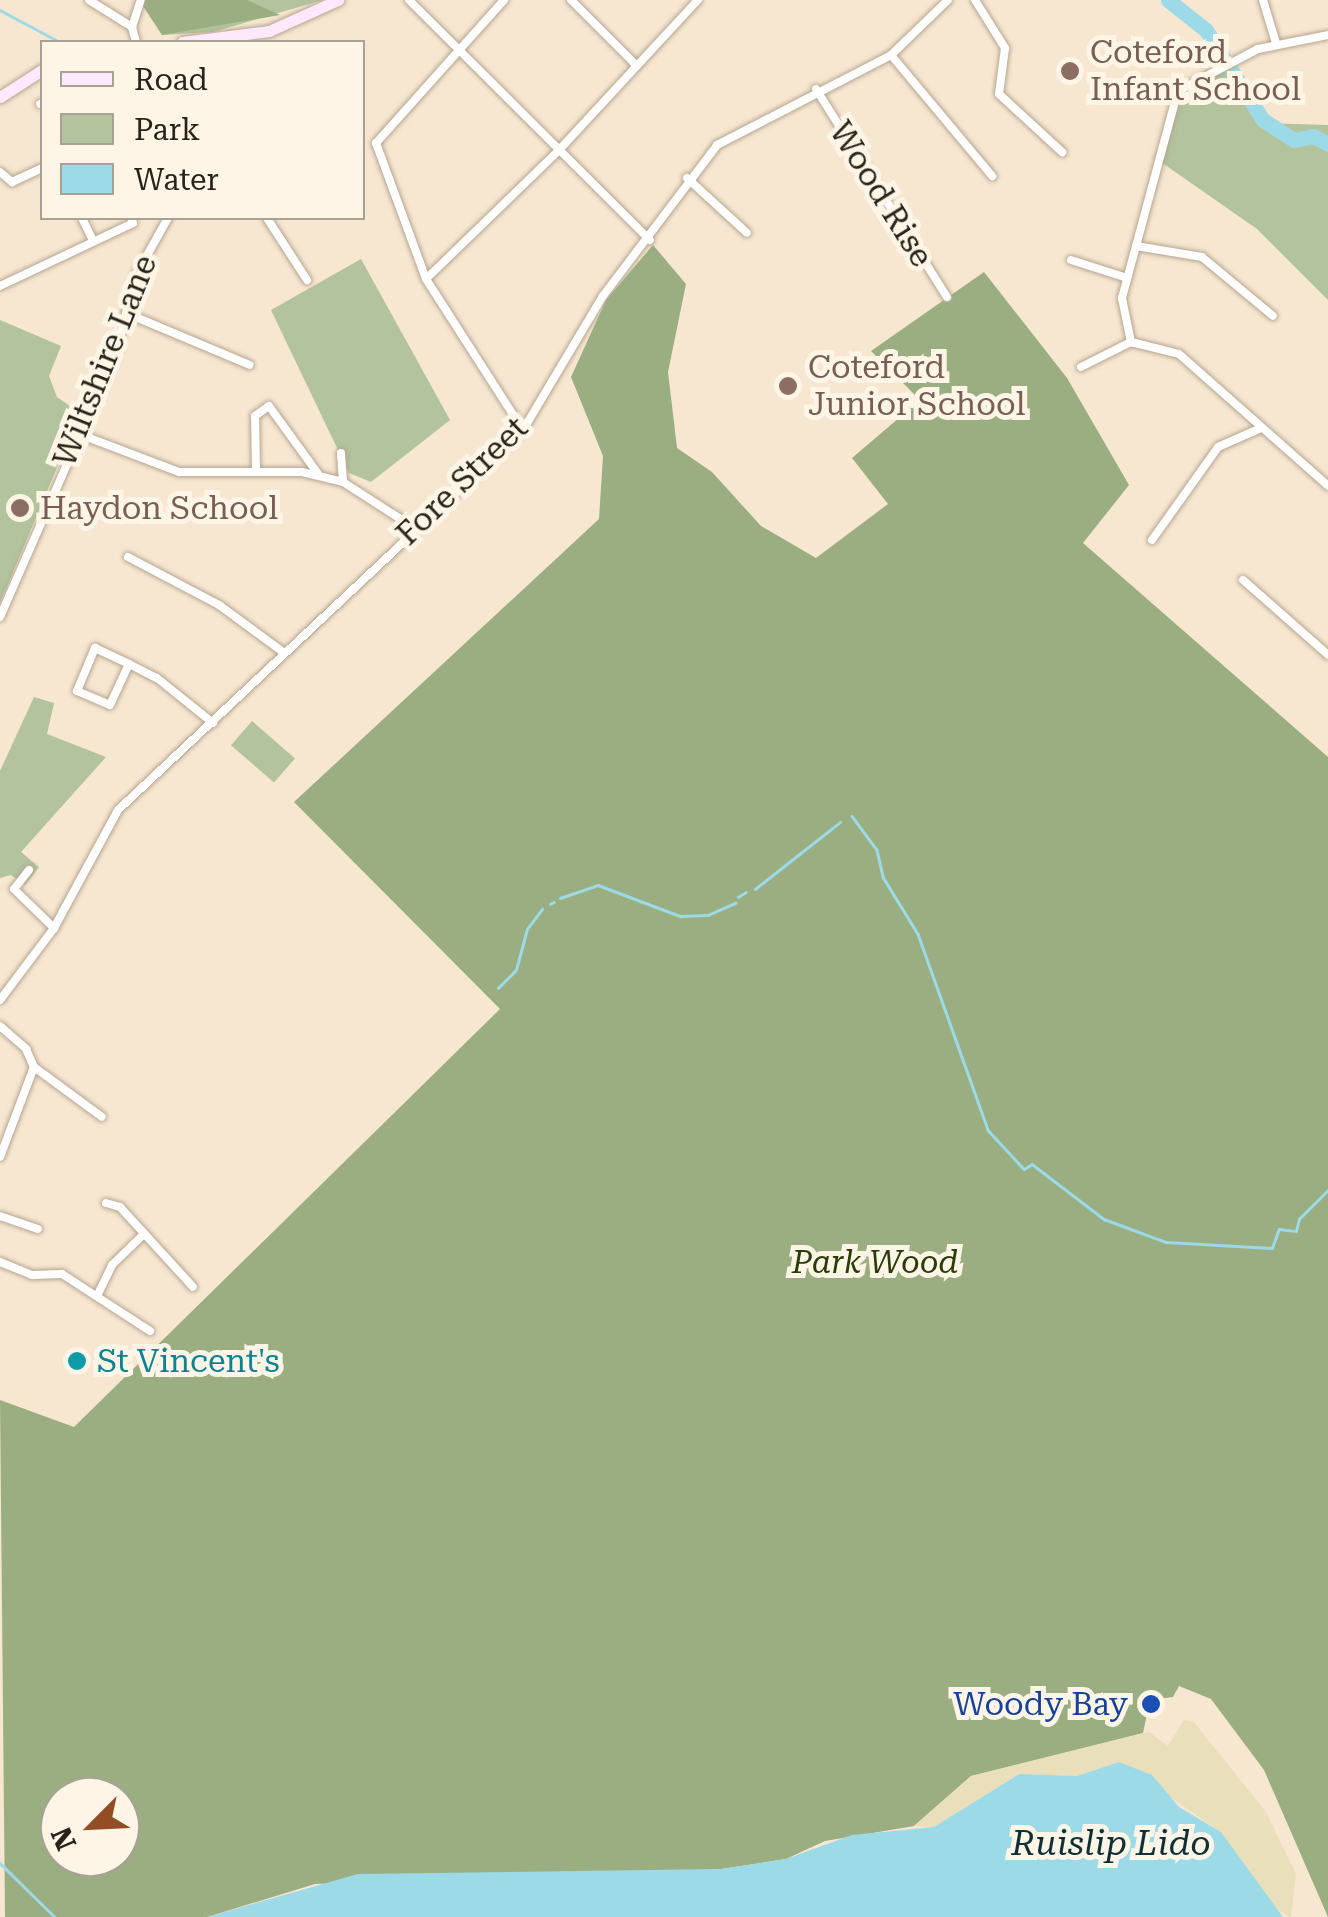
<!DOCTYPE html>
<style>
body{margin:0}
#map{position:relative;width:1328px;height:1917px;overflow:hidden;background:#f7e6d0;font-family:"Roboto Serif",serif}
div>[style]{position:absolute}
.green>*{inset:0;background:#b2c39d;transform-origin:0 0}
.forest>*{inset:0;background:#9aae81}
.sand>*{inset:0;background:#e9dfba}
.water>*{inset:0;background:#9cdae8}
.stream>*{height:2.5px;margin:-1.25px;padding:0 1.25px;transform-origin:1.25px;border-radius:1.25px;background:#9cdae8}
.river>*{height:15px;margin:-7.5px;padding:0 7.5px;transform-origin:7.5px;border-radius:7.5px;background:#9cdae8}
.roads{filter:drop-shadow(0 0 2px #b5a691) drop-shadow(0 0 2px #b5a691)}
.street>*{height:8px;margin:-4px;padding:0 4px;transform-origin:4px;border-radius:4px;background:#fff}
.secondary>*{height:11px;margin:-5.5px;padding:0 5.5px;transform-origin:5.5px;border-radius:5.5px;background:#fde8fc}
.dots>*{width:28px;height:28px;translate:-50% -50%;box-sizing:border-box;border:5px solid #fef5e7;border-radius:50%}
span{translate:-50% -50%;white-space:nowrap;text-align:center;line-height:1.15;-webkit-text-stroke:10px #fef5e7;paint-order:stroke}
.education-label{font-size:32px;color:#785e54}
.left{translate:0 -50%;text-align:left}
.street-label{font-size:32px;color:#28221a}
.park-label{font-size:32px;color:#2b3c09;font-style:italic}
.culture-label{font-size:32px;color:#0d838f}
.transit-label{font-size:32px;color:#164399}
.right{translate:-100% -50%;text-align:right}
.water-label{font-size:35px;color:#103036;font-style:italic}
.legend{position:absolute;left:40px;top:40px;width:325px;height:180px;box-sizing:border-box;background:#fef5e7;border:2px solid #a8a195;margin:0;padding:12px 18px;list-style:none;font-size:30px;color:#28221a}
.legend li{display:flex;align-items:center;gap:20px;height:50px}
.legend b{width:50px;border:2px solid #a8a195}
.north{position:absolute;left:40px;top:1777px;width:100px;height:100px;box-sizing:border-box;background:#fef5e7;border:2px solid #a8a195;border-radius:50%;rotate:246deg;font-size:28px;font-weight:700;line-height:40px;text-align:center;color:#28221a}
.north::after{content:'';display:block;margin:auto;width:35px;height:45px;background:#934d25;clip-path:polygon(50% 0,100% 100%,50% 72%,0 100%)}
</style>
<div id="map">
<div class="green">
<div style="clip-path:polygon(149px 0,323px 0,213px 32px,162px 35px)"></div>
<div style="clip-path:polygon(1222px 64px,1257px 123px,1328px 125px,1328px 300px,1257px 229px,1158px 160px,1183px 85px)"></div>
<div style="clip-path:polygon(361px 259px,450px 420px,371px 482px,349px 473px,271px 310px)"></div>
<div style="clip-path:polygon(0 320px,61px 346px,49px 376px,57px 397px,80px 413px,0 603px)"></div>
<div style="clip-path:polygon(34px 697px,54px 703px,47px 734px,106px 757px,21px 852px,39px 867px,25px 885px,11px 875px,0 878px,0 771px)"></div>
<div style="left:252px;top:721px;width:57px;height:32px;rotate:41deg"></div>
</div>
<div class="forest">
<div style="clip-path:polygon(139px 0,247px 0,280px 15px,162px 35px)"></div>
<div style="clip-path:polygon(evenodd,653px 245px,686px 284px,668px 372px,677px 448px,712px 472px,761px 526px,816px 558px,888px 504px,852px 458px,920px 400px,871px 351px,984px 272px,1067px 378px,1129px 485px,1083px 543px,1328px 757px,1328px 1917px,1264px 1770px,1211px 1699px,1179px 1686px,1173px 1697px,1150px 1700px,1143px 1733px,971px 1776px,914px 1826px,825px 1841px,786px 1859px,721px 1869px,315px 1884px,207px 1917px,5px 1917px,0 1400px,74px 1427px,500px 1009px,294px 802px,599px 519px,603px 456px,571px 377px,606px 300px,653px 245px,60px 1797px,120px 1797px,120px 1857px,60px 1857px,60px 1797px)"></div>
</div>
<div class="sand">
<div style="clip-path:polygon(1184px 1720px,1193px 1721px,1266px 1812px,1296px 1874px,1291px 1917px,1273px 1907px,1221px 1832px,1119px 1762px,1077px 1776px,1018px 1774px,934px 1827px,914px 1826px,971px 1776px,1149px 1732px,1168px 1746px)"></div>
</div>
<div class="water">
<div style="clip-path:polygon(1119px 1762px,1152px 1775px,1179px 1807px,1221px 1832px,1283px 1917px,207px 1917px,358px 1874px,721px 1869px,786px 1859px,852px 1835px,934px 1827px,1019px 1774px,1077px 1776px)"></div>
</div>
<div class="stream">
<div style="left:0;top:10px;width:68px;rotate:28.1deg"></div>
<div style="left:852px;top:816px;width:42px;rotate:53.7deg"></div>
<div style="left:877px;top:850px;width:28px;rotate:77deg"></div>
<div style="left:883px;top:877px;width:67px;rotate:58.4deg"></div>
<div style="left:918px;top:934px;width:208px;rotate:70.3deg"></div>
<div style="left:988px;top:1130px;width:53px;rotate:47.3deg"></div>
<div style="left:1024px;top:1169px;width:9px;rotate:-32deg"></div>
<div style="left:1032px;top:1164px;width:91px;rotate:37.4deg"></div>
<div style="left:1104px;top:1219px;width:66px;rotate:20.4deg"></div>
<div style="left:1166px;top:1242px;width:106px;rotate:3.2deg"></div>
<div style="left:1272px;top:1248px;width:20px;rotate:-70deg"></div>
<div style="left:1279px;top:1229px;width:17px;rotate:7deg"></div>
<div style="left:1296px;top:1231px;width:12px;rotate:-76deg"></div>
<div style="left:1299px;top:1219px;width:41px;rotate:-45deg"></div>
<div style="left:755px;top:889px;width:108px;rotate:-38.2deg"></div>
<div style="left:738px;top:897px;width:9px;rotate:-32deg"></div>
<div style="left:560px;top:898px;width:40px;rotate:-18.9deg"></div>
<div style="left:598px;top:885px;width:88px;rotate:20.7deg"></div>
<div style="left:680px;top:916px;width:28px;rotate:-2deg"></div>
<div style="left:708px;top:915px;width:30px;rotate:-24deg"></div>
<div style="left:550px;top:904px;width:4px;rotate:-27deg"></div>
<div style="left:498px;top:988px;width:25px;rotate:-45deg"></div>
<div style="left:516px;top:970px;width:42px;rotate:-75deg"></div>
<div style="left:527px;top:929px;width:25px;rotate:-53deg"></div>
<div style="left:0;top:1863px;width:77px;rotate:44.5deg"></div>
</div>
<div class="river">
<div style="left:1168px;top:0;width:48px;rotate:38.3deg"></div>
<div style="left:1206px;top:30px;width:107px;rotate:57.7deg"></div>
<div style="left:1263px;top:120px;width:37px;rotate:33deg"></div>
<div style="left:1294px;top:140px;width:19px;rotate:-12deg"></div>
<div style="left:1313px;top:136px;width:17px;rotate:28deg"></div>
</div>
<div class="roads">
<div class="street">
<div style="left:89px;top:0;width:51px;rotate:32.1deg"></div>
<div style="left:409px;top:0;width:340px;rotate:44.9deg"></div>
<div style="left:504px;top:0;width:192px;rotate:131.8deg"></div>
<div style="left:376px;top:143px;width:145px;rotate:69.8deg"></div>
<div style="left:426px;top:279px;width:179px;rotate:57.3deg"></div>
<div style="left:571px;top:0;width:93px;rotate:45deg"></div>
<div style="left:975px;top:0;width:57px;rotate:58deg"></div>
<div style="left:1005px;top:48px;width:46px;rotate:97.4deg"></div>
<div style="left:999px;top:94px;width:86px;rotate:42.6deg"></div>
<div style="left:1263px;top:0;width:45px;rotate:73.2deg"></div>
<div style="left:136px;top:42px;width:16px;rotate:-105deg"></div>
<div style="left:132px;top:27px;width:28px;rotate:-72deg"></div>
<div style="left:891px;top:55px;width:158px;rotate:50.1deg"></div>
<div style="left:816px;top:89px;width:246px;rotate:57.8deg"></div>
<div style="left:40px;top:104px;width:2px;rotate:-27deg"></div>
<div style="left:0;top:172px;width:16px;rotate:40deg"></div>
<div style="left:12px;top:182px;width:33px;rotate:-25deg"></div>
<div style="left:687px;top:178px;width:81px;rotate:42.5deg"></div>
<div style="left:82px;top:218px;width:25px;rotate:64deg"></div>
<div style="left:267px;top:218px;width:74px;rotate:57.2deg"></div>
<div style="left:1136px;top:246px;width:67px;rotate:9.5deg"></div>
<div style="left:1202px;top:257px;width:92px;rotate:39.7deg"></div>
<div style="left:1071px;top:260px;width:59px;rotate:17.8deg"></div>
<div style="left:426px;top:279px;width:185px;rotate:-44.1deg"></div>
<div style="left:559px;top:150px;width:205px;rotate:-47.2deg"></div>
<div style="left:0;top:286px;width:147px;rotate:-25.3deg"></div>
<div style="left:133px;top:223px;width:5px;rotate:-112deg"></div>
<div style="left:126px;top:313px;width:134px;rotate:22.8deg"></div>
<div style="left:1131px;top:342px;width:45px;rotate:-101.6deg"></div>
<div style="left:1122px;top:298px;width:214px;rotate:-74.9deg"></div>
<div style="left:1178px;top:91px;width:90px;rotate:-27.7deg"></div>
<div style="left:1258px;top:49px;width:71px;rotate:-11.3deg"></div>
<div style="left:1081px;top:367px;width:56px;rotate:-26.6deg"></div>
<div style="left:1131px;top:342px;width:49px;rotate:14deg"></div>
<div style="left:1179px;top:354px;width:199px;rotate:41.5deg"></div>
<div style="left:79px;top:434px;width:107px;rotate:20.8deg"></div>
<div style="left:179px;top:472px;width:123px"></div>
<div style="left:302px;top:472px;width:42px;rotate:13.7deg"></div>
<div style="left:343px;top:482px;width:83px;rotate:32.7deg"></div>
<div style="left:341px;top:453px;width:29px;rotate:86deg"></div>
<div style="left:256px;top:471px;width:55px;rotate:-91deg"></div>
<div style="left:255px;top:416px;width:17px;rotate:-36deg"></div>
<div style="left:269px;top:406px;width:85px;rotate:54.1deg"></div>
<div style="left:1152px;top:540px;width:114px;rotate:-54.6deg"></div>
<div style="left:1218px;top:447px;width:47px;rotate:-23.8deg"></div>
<div style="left:128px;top:557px;width:103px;rotate:27.8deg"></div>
<div style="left:219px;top:605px;width:79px;rotate:36.3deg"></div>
<div style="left:1243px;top:580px;width:113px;rotate:41.4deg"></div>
<div style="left:0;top:617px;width:288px;rotate:-66.3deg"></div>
<div style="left:116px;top:353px;width:81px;rotate:-75.6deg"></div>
<div style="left:136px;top:275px;width:65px;rotate:-60.7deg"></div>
<div style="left:129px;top:664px;width:45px;rotate:114.9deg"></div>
<div style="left:110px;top:705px;width:36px;rotate:-157deg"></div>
<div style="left:77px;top:691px;width:47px;rotate:-67.3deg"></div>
<div style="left:95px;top:648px;width:38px;rotate:25deg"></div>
<div style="left:129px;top:664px;width:31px;rotate:27deg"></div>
<div style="left:157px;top:678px;width:72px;rotate:38.8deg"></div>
<div style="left:29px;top:870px;width:24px;rotate:128deg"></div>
<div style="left:14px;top:889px;width:56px;rotate:44.3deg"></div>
<div style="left:0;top:1000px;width:90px;rotate:-53.1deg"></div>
<div style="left:54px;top:928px;width:134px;rotate:-61.5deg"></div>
<div style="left:118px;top:810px;width:555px;rotate:-43.18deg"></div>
<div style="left:523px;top:430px;width:156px;rotate:-59.2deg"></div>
<div style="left:603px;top:296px;width:189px;rotate:-52.9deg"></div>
<div style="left:717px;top:145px;width:196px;rotate:-27.3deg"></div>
<div style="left:891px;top:55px;width:79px;rotate:-44deg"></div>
<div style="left:0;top:1026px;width:35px;rotate:41deg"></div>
<div style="left:26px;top:1049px;width:20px;rotate:66deg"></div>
<div style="left:34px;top:1067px;width:96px;rotate:110.7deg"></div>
<div style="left:34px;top:1067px;width:84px;rotate:36.3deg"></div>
<div style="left:106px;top:1203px;width:15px;rotate:16deg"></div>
<div style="left:120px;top:1207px;width:108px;rotate:47.6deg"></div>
<div style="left:0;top:1216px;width:40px;rotate:18.9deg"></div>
<div style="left:0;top:1262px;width:35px;rotate:22deg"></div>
<div style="left:32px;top:1275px;width:30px;rotate:-2deg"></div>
<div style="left:62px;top:1274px;width:105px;rotate:32.9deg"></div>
<div style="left:98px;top:1294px;width:32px;rotate:-64deg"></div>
<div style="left:112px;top:1265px;width:45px;rotate:-44.1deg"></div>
</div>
<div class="secondary">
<div style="left:182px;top:42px;width:88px;rotate:-7.2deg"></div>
<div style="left:269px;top:31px;width:76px;rotate:-24.2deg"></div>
<div style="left:0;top:97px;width:50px;rotate:-32.7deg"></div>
</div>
</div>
<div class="dots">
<div style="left:1070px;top:71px;background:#8d6e63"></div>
<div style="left:788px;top:386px;background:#8d6e63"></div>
<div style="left:20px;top:508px;background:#8d6e63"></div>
<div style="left:77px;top:1361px;background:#0f9aa8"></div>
<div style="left:1151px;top:1704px;background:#1a4fb4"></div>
</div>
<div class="education-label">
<span class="left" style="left:1090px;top:71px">Coteford<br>Infant School</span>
<span class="left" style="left:808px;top:386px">Coteford<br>Junior School</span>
<span class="left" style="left:40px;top:508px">Haydon School</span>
</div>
<div class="street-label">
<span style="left:881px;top:194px;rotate:58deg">Wood Rise</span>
<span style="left:105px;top:361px;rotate:-68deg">Wiltshire Lane</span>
<span style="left:462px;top:481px;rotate:-44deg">Fore Street</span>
</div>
<div class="park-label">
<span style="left:875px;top:1262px">Park Wood</span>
</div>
<div class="culture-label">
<span class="left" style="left:97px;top:1361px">St Vincent's</span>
</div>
<div class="transit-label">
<span class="right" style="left:1128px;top:1704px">Woody Bay</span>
</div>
<div class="water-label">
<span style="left:1111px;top:1844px">Ruislip Lido</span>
</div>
<ul class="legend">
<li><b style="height:12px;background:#fde8fc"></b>Road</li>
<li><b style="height:28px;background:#b2c39d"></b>Park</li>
<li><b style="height:28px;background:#9cdae8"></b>Water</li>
</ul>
<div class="north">N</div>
</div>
